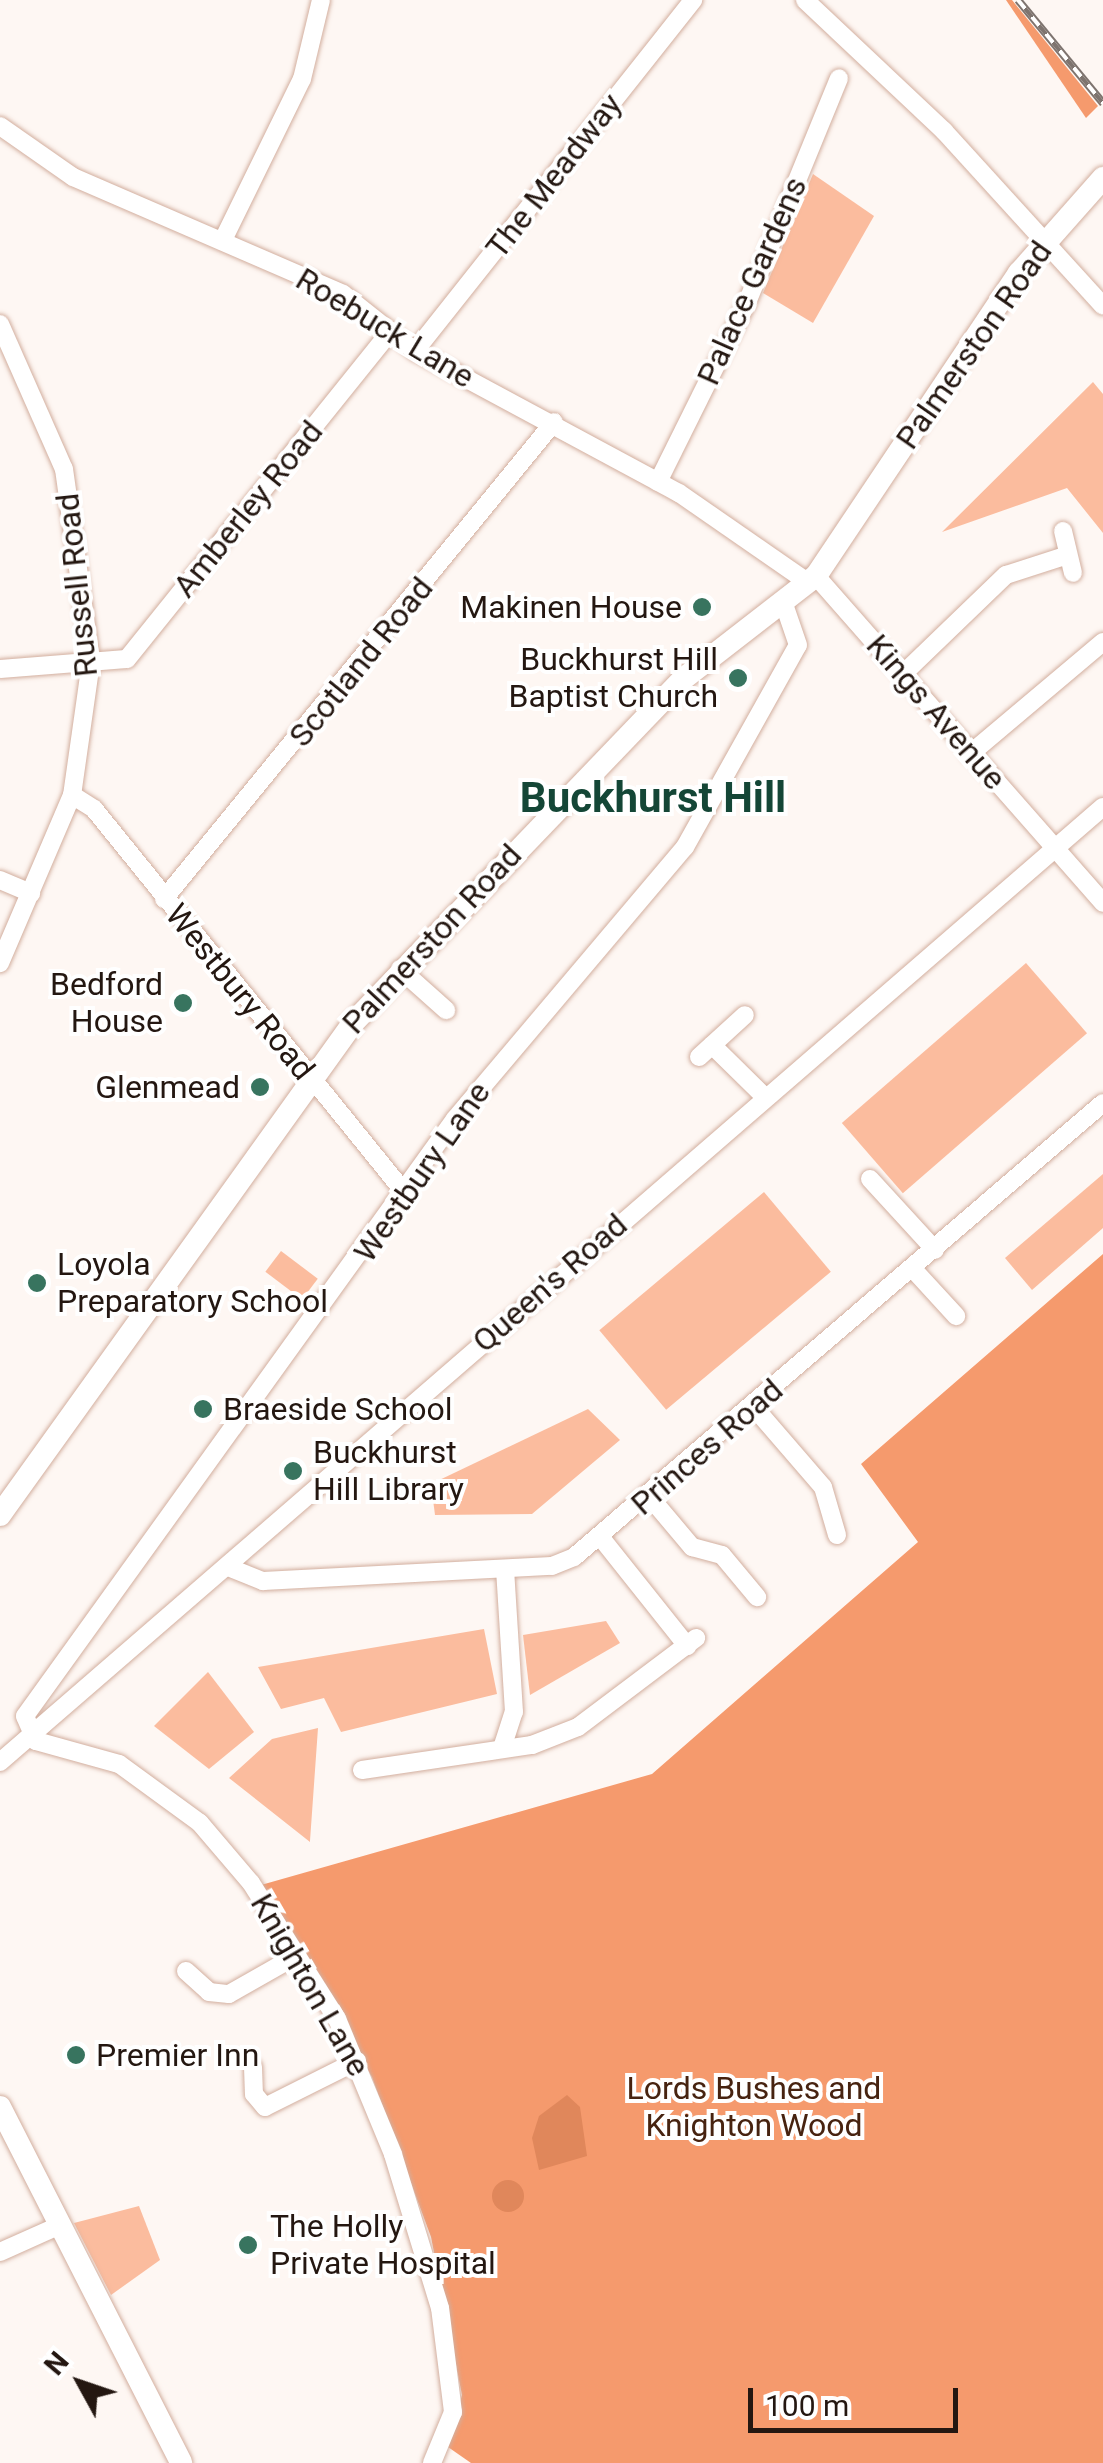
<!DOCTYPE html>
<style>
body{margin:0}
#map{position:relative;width:1103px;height:2463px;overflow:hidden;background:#fef7f3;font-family:Roboto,sans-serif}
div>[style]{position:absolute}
.green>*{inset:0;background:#fbbc9e;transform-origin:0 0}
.forest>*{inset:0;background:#f59a6d}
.water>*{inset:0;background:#e0875b}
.round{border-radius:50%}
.roads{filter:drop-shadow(0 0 2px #d2ae9e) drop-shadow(0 0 2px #d2ae9e)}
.minor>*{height:18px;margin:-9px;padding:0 9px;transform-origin:9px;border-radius:9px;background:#fff}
.major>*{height:22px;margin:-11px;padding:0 11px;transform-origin:11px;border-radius:11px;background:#fff}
.rail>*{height:8px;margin-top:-4px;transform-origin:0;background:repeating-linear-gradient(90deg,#fff 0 11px,#7e746f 0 22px);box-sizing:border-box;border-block:2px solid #7e746f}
.dots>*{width:28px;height:28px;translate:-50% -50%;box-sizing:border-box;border:5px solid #fff;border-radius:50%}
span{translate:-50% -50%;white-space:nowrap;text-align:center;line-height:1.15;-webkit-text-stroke:8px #fff;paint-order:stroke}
.street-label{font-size:32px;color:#241711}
.poi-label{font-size:32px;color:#241711}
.right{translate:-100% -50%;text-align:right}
.left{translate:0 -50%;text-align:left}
.park-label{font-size:32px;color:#472310}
.district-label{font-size:42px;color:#144636;font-weight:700}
.north{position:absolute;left:30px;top:2333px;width:100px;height:100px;-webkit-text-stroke:8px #fff;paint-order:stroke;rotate:310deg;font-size:28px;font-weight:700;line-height:40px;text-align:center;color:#241711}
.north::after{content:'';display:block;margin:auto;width:35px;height:45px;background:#241711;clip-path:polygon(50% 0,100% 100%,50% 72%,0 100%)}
.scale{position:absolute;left:748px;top:2388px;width:210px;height:45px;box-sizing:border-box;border:5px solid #241711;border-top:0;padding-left:12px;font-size:30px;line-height:35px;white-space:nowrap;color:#241711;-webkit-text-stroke:8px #fff;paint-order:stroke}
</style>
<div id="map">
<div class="green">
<div style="clip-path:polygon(813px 174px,874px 216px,813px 323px,763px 293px)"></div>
<div style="clip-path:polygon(1093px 382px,1103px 394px,1103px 533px,1067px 488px,942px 532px)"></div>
<div style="left:1026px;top:963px;width:93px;height:244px;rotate:49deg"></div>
<div style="clip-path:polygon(1103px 1174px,1103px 1228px,1032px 1290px,1005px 1258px)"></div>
<div style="left:764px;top:1192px;width:104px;height:215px;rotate:50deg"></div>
<div style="left:281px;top:1251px;width:46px;height:26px;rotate:37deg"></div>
<div style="clip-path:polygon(588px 1409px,620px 1440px,532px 1514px,435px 1515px,431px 1484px)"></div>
<div style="clip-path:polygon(606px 1621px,620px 1643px,530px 1695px,523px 1635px)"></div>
<div style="clip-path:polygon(484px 1629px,497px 1694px,341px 1732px,324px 1698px,281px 1709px,258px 1667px)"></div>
<div style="clip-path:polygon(208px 1672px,254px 1732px,209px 1769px,154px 1726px)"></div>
<div style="clip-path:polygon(318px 1728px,310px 1841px,310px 1842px,229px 1778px,272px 1739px)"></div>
<div style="clip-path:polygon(139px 2206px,160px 2260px,111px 2295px,74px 2223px)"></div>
</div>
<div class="forest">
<div style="clip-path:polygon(1006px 0,1012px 0,1098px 106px,1086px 118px)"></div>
<div style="clip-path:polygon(1103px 1254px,1103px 2463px,471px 2463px,448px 2447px,462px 2395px,431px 2237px,372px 2077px,261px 1885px,652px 1774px,918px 1542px,861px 1464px)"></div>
</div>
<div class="water">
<div style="clip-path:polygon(567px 2095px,580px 2107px,587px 2156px,539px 2170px,532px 2138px,539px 2116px)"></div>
<div class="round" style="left:492px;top:2180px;width:32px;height:32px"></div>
</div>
<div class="roads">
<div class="minor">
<div style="left:805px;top:0;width:191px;rotate:43.3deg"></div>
<div style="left:944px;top:131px;width:236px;rotate:47.7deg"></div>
<div style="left:0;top:126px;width:89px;rotate:34.9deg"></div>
<div style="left:73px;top:177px;width:294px;rotate:23.4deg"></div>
<div style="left:343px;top:294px;width:92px;rotate:38.4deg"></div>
<div style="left:415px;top:351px;width:300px;rotate:28.3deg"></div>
<div style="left:679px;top:493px;width:158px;rotate:34.7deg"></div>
<div style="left:223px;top:240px;width:179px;rotate:-63.9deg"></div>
<div style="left:302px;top:79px;width:81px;rotate:-76.5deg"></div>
<div style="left:0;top:324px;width:158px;rotate:66.2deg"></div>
<div style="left:64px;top:469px;width:195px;rotate:82deg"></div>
<div style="left:91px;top:662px;width:134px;rotate:98.1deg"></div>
<div style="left:72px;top:795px;width:183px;rotate:113.2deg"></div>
<div style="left:415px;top:351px;width:448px;rotate:-51.6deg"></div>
<div style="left:658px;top:482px;width:198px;rotate:-63.6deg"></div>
<div style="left:746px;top:305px;width:245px;rotate:-67.7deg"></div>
<div style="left:1063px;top:531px;width:43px;rotate:76.6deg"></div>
<div style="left:816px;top:576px;width:435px;rotate:48.7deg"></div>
<div style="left:0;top:669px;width:127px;rotate:-4.5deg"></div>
<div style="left:127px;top:659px;width:421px;rotate:-51.2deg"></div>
<div style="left:903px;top:674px;width:143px;rotate:-43.9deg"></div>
<div style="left:1006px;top:575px;width:65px;rotate:-17.9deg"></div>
<div style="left:970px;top:754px;width:174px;rotate:-40.1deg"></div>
<div style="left:72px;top:795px;width:26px;rotate:32deg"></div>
<div style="left:94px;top:809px;width:496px;rotate:51deg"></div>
<div style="left:0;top:880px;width:34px;rotate:23deg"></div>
<div style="left:164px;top:899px;width:616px;rotate:-50.73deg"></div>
<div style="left:400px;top:969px;width:62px;rotate:41.7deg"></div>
<div style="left:712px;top:1045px;width:74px;rotate:44.5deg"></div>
<div style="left:699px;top:1057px;width:62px;rotate:-42.4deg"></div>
<div style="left:870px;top:1179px;width:96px;rotate:47.5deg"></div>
<div style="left:913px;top:1269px;width:64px;rotate:47.5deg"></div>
<div style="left:753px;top:1406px;width:107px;rotate:49.2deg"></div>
<div style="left:823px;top:1487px;width:50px;rotate:73.7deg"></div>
<div style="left:649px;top:1496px;width:67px;rotate:49.9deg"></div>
<div style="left:692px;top:1547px;width:31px;rotate:15deg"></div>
<div style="left:722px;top:1555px;width:55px;rotate:50.2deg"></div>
<div style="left:602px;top:1539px;width:137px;rotate:51.5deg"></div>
<div style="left:228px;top:1567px;width:38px;rotate:22deg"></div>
<div style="left:263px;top:1581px;width:289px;rotate:-3deg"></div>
<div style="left:552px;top:1566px;width:24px;rotate:-22deg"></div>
<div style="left:574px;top:1557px;width:697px;rotate:-40.64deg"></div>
<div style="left:502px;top:1748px;width:38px;rotate:-72deg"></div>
<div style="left:514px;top:1712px;width:143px;rotate:-93.6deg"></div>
<div style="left:0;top:1762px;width:1459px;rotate:-40.89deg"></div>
<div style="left:362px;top:1770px;width:172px;rotate:-8.4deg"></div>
<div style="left:532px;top:1745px;width:49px;rotate:-21.4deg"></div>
<div style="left:578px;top:1727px;width:148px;rotate:-37deg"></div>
<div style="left:186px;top:1971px;width:31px;rotate:42deg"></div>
<div style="left:209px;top:1992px;width:20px;rotate:6deg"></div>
<div style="left:229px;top:1994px;width:77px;rotate:-29.6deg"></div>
<div style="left:253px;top:2067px;width:27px;rotate:88deg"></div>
<div style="left:254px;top:2094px;width:17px;rotate:50deg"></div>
<div style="left:265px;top:2107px;width:103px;rotate:-26.6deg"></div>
<div style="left:0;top:2252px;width:64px;rotate:-24.1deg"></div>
<div style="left:432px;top:2463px;width:55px;rotate:-67.6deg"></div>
<div style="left:453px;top:2412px;width:105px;rotate:-97.1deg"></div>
<div style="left:440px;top:2308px;width:161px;rotate:-107deg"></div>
<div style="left:393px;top:2154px;width:146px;rotate:-112.5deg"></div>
<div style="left:337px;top:2019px;width:161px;rotate:-122.3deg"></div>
<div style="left:251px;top:1883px;width:79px;rotate:-130.4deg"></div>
<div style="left:200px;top:1823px;width:100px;rotate:-143.9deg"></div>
<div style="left:119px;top:1764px;width:86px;rotate:-164.5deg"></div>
<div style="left:36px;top:1741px;width:27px;rotate:-114deg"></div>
<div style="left:25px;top:1716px;width:736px;rotate:-54.24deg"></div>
<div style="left:455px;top:1119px;width:356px;rotate:-49.8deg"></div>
<div style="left:685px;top:847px;width:231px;rotate:-60.8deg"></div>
<div style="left:798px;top:645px;width:43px;rotate:-108.9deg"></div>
</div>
<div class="major">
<div style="left:0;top:1515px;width:606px;rotate:-54.34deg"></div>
<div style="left:353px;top:1023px;width:477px;rotate:-46.2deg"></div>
<div style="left:683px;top:679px;width:168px;rotate:-37.8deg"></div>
<div style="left:816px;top:576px;width:365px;rotate:-56.2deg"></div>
<div style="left:1019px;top:273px;width:127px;rotate:-48.5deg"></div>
<div style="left:0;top:2107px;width:399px;rotate:63deg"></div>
</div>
</div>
<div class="rail">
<div style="left:1018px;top:0;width:134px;rotate:50.5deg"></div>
</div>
<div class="dots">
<div style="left:702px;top:607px;background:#38745f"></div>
<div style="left:738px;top:678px;background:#38745f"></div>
<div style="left:183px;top:1003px;background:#38745f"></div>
<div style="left:260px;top:1087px;background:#38745f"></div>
<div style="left:37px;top:1283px;background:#38745f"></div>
<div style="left:203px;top:1409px;background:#38745f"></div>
<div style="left:293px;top:1471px;background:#38745f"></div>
<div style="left:76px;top:2055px;background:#38745f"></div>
<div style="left:248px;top:2245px;background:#38745f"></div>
</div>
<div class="street-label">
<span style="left:554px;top:176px;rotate:-52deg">The Meadway</span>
<span style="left:752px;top:281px;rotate:-66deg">Palace Gardens</span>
<span style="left:385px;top:328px;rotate:31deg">Roebuck Lane</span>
<span style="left:974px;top:345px;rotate:-55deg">Palmerston Road</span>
<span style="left:248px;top:509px;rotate:-51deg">Amberley Road</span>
<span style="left:77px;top:585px;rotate:-96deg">Russell Road</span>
<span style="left:361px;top:662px;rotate:-51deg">Scotland Road</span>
<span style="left:936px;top:712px;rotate:49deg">Kings Avenue</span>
<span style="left:432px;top:939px;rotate:-47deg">Palmerston Road</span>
<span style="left:240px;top:992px;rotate:51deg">Westbury Road</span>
<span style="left:422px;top:1172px;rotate:-55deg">Westbury Lane</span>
<span style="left:550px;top:1283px;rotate:-41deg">Queen's Road</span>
<span style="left:707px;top:1447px;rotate:-41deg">Princes Road</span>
<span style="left:310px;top:1985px;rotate:60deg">Knighton Lane</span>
</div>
<div class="poi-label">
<span class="right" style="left:682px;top:607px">Makinen House</span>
<span class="right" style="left:718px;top:678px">Buckhurst Hill<br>Baptist Church</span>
<span class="right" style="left:163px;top:1003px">Bedford<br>House</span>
<span class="right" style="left:240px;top:1087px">Glenmead</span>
<span class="left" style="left:57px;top:1283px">Loyola<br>Preparatory School</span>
<span class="left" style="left:223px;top:1409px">Braeside School</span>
<span class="left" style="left:313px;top:1471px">Buckhurst<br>Hill Library</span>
<span class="left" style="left:96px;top:2055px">Premier Inn</span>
<span class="left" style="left:270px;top:2245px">The Holly<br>Private Hospital</span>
</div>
<div class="park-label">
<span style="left:754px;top:2107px">Lords Bushes and<br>Knighton Wood</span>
</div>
<div class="district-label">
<span style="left:653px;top:798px">Buckhurst Hill</span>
</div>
<div class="north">N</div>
<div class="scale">100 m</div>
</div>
